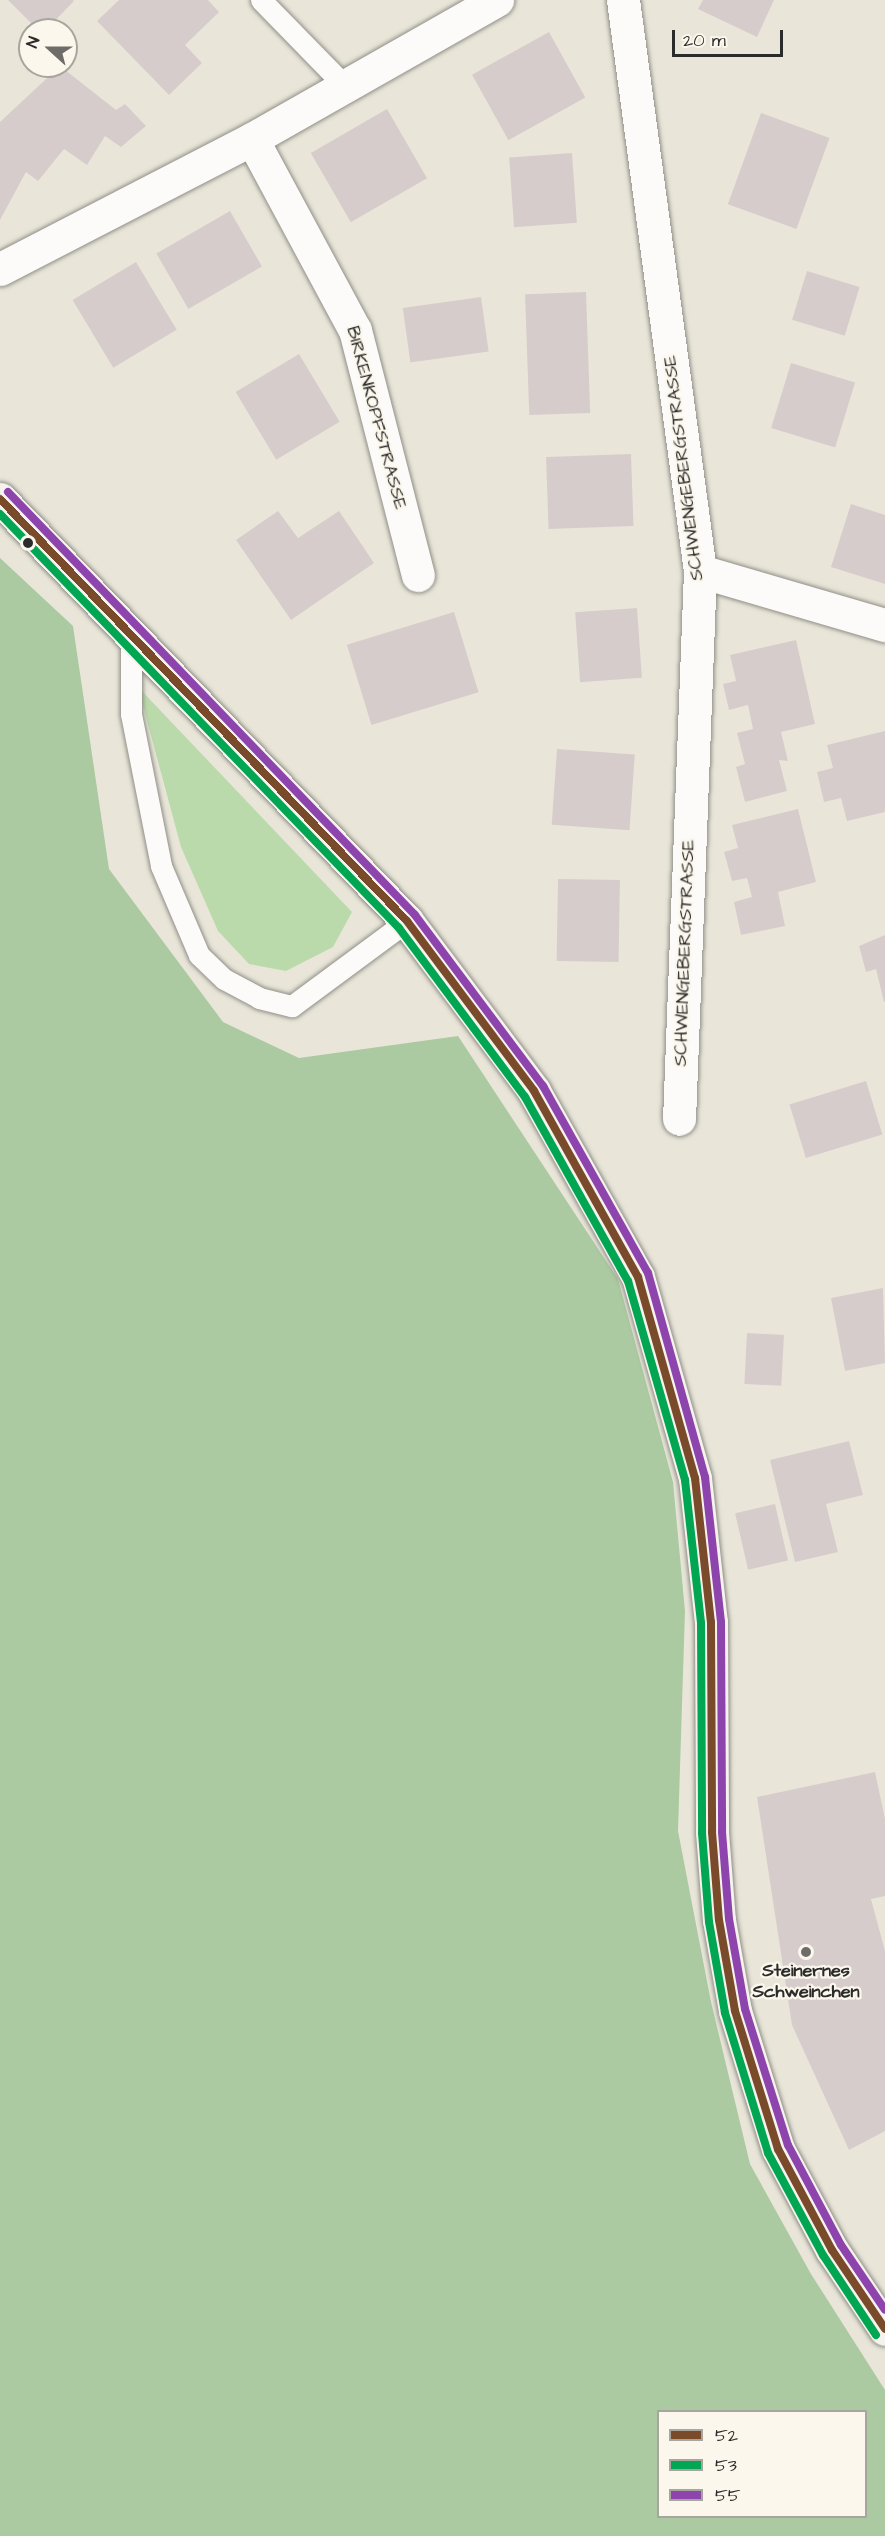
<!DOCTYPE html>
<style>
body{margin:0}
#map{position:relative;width:885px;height:2536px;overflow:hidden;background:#e9e6d9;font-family:"Architects Daughter",sans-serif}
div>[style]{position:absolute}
.green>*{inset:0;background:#bbdaab}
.forest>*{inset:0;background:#abcaa1}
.building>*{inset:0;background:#d7cccc;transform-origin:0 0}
.roads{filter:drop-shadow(0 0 2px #908f88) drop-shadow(0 0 2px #908f88)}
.service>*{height:21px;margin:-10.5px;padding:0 10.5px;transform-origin:10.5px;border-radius:10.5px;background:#fcfbf9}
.minor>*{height:33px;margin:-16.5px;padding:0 16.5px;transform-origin:16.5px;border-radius:16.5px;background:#fcfbf9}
.secondary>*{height:33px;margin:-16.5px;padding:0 16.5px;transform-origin:16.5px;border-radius:16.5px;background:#f6f3ee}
.bus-1>*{height:8px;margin:-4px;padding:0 4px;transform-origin:4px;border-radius:4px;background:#7a4b2a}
.bus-2>*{height:8px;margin:-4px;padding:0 4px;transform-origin:4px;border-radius:4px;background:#00a651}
.bus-3>*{height:8px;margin:-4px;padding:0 4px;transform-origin:4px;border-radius:4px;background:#8e44ad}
.dots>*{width:16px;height:16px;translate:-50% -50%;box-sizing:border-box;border:3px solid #fbf7ec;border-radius:50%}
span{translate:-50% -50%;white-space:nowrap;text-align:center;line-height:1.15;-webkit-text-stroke:4.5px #fbf7ec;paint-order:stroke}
.street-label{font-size:18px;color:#2b2b2b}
.poi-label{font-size:18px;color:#2b2b2b;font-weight:700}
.legend{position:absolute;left:657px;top:2410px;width:210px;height:108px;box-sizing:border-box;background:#fbf7ec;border:2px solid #a8a59f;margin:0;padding:8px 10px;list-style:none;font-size:18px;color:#2b2b2b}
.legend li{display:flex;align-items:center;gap:12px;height:30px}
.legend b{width:30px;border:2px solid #a8a59f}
.north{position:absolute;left:18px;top:18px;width:60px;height:60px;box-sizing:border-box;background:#fbf7ec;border:2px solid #a8a59f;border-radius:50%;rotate:291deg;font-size:16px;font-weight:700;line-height:24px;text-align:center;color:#2b2b2b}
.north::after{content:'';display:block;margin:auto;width:21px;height:27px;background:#6e6c68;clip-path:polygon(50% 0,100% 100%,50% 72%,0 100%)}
.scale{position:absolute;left:672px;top:30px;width:111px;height:27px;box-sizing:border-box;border:3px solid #2b2b2b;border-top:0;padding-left:8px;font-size:18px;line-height:21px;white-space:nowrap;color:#2b2b2b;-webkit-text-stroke:4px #fbf7ec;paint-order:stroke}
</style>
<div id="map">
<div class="green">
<div style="clip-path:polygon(138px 687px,352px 912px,333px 947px,286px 971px,249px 964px,218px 931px,181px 847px)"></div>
</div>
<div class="forest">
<div style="clip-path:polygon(evenodd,0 558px,73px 626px,109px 869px,223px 1022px,299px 1058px,458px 1036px,618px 1279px,673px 1482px,685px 1611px,678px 1831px,711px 2002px,750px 2164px,811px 2274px,885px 2390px,885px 2536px,0 2536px,0 558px,658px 2412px,866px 2412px,866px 2516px,658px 2516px,658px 2412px)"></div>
</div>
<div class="building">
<div style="clip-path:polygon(8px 0,73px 0,74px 1px,46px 30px,38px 30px)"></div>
<div style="clip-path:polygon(119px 0,208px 0,219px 12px,185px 45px,202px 63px,169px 95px,97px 21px)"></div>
<div style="clip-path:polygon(703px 0,774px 0,757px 37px,698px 9px)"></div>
<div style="left:549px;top:32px;width:75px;height:88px;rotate:61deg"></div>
<div style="clip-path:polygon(60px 66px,116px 110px,125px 104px,146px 126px,121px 147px,105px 136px,87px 165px,64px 149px,38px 181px,26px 172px,0 220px,0 122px)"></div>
<div style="left:387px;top:109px;width:80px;height:88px;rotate:60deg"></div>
<div style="left:761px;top:113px;width:73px;height:97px;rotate:20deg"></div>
<div style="left:572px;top:153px;width:70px;height:63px;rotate:86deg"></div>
<div style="left:230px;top:211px;width:64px;height:85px;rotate:60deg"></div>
<div style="left:136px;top:262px;width:79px;height:74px;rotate:59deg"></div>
<div style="left:807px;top:271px;width:55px;height:51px;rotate:17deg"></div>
<div style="left:586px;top:292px;width:121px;height:61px;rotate:88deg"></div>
<div style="left:481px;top:297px;width:55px;height:79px;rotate:82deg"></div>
<div style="left:299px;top:354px;width:79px;height:74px;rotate:59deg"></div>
<div style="left:791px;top:363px;width:67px;height:68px;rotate:17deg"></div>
<div style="left:631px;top:454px;width:72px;height:85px;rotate:88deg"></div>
<div style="clip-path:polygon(851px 504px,885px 515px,885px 584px,831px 567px)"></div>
<div style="clip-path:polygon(278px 511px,298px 538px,339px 511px,374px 563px,291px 620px,236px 540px)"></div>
<div style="left:637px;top:608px;width:70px;height:62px;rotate:86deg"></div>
<div style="left:454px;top:612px;width:84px;height:112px;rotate:73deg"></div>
<div style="clip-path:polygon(796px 640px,815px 724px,781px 732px,788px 761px,779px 760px,787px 791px,745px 802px,736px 767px,745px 764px,737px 733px,753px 729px,748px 705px,729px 710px,723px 684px,736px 681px,730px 655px)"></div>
<div style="clip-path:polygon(885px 731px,885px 812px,847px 821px,841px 798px,824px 802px,817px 772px,833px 768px,827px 745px)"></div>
<div style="left:557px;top:749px;width:78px;height:76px;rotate:4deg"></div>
<div style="clip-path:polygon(798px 809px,816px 882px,778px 892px,785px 926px,741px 935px,734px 902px,752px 897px,747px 878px,732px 881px,724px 852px,738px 848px,732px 825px)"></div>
<div style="left:558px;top:879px;width:62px;height:82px;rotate:1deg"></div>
<div style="clip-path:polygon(885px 935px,885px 1002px,884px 1002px,876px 969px,866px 972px,859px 946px)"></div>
<div style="left:866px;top:1081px;width:56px;height:80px;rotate:73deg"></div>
<div style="clip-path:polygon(883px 1288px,885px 1363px,845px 1371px,831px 1298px)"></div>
<div style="left:747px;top:1333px;width:37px;height:51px;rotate:3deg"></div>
<div style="clip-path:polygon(849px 1441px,863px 1495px,826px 1504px,838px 1552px,795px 1562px,770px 1460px)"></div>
<div style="left:775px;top:1504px;width:58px;height:41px;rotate:77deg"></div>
<div style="clip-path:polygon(875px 1772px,885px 1819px,885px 1896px,871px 1899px,885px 1951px,885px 2131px,849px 2150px,792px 2025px,757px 1797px)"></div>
</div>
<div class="roads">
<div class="service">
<div style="left:261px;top:0;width:120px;rotate:45.7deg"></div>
<div style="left:131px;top:634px;width:80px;rotate:90deg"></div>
<div style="left:131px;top:714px;width:155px;rotate:78.8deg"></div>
<div style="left:161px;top:866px;width:97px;rotate:66.9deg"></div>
<div style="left:199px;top:955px;width:35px;rotate:44deg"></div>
<div style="left:224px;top:979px;width:40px;rotate:28deg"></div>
<div style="left:259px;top:998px;width:34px;rotate:14deg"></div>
<div style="left:292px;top:1006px;width:143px;rotate:-36.5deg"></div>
</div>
<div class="minor">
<div style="left:623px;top:0;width:576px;rotate:82.32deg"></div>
<div style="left:700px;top:571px;width:548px;rotate:92.19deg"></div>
<div style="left:252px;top:139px;width:217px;rotate:61.7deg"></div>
<div style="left:355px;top:330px;width:253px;rotate:75.6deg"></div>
<div style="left:0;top:269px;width:284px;rotate:-27.3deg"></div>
<div style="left:252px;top:139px;width:282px;rotate:-29.6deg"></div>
<div style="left:700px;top:571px;width:193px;rotate:16.3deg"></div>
</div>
<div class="secondary">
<div style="left:0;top:499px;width:586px;rotate:46.04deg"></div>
<div style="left:407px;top:921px;width:212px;rotate:53.2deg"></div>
<div style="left:534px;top:1091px;width:213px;rotate:60.8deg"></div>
<div style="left:638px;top:1277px;width:209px;rotate:74.2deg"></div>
<div style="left:695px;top:1478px;width:145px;rotate:83.7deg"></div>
<div style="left:711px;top:1622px;width:210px;rotate:89.7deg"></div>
<div style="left:712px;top:1832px;width:88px;rotate:85.5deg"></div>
<div style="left:719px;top:1920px;width:92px;rotate:80deg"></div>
<div style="left:735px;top:2011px;width:145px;rotate:72.7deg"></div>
<div style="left:778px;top:2149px;width:115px;rotate:61.9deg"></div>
<div style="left:832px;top:2250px;width:95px;rotate:56.1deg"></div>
</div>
</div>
<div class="bus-1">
<div style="left:0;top:499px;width:586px;rotate:46.04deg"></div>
<div style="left:407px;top:921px;width:212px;rotate:53.2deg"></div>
<div style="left:534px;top:1091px;width:213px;rotate:60.8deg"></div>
<div style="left:638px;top:1277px;width:209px;rotate:74.2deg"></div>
<div style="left:695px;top:1478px;width:145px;rotate:83.7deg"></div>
<div style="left:711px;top:1622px;width:210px;rotate:89.7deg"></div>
<div style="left:712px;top:1832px;width:88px;rotate:85.5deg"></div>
<div style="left:719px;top:1920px;width:92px;rotate:80deg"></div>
<div style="left:735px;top:2011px;width:145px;rotate:72.7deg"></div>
<div style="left:778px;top:2149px;width:115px;rotate:61.9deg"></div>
<div style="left:832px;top:2250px;width:95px;rotate:56.1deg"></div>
</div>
<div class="bus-2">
<div style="left:0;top:514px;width:575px;rotate:46.06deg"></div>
<div style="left:399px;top:928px;width:211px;rotate:53.3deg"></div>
<div style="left:525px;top:1097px;width:211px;rotate:60.8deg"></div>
<div style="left:628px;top:1281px;width:207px;rotate:74deg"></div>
<div style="left:685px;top:1480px;width:144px;rotate:83.6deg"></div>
<div style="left:701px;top:1623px;width:210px;rotate:89.7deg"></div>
<div style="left:702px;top:1833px;width:89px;rotate:85.5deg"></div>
<div style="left:709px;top:1922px;width:92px;rotate:80deg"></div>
<div style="left:725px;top:2013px;width:146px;rotate:72.9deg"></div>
<div style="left:768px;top:2153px;width:116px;rotate:61.7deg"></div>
<div style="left:823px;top:2255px;width:96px;rotate:56.5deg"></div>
</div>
<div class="bus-3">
<div style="left:8px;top:492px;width:587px;rotate:46.1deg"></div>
<div style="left:415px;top:915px;width:214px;rotate:53.2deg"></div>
<div style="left:543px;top:1086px;width:214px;rotate:60.7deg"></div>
<div style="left:648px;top:1273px;width:212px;rotate:74.4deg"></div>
<div style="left:705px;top:1477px;width:146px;rotate:83.7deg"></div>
<div style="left:721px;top:1622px;width:210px;rotate:89.7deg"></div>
<div style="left:722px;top:1832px;width:87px;rotate:85.4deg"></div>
<div style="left:729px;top:1919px;width:91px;rotate:79.9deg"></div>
<div style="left:745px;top:2009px;width:143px;rotate:72.5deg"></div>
<div style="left:788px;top:2145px;width:113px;rotate:62.1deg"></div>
<div style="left:841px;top:2245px;width:78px;rotate:55.9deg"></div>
</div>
<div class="dots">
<div style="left:28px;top:543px;background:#2b2b2b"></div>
<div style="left:806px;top:1952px;background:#6e6c68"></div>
</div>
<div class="street-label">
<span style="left:376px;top:418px;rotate:75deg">BIRKENKOPFSTRASSE</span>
<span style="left:684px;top:468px;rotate:-97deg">SCHWENGEBERGSTRASSE</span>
<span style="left:685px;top:953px;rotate:-88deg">SCHWENGEBERGSTRASSE</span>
</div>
<div class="poi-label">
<span style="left:806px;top:1982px">Steinernes<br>Schweinchen</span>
</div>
<ul class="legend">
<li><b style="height:8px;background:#7a4b2a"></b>52</li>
<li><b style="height:8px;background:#00a651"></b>53</li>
<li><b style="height:8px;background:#8e44ad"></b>55</li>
</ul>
<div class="north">N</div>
<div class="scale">20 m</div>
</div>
